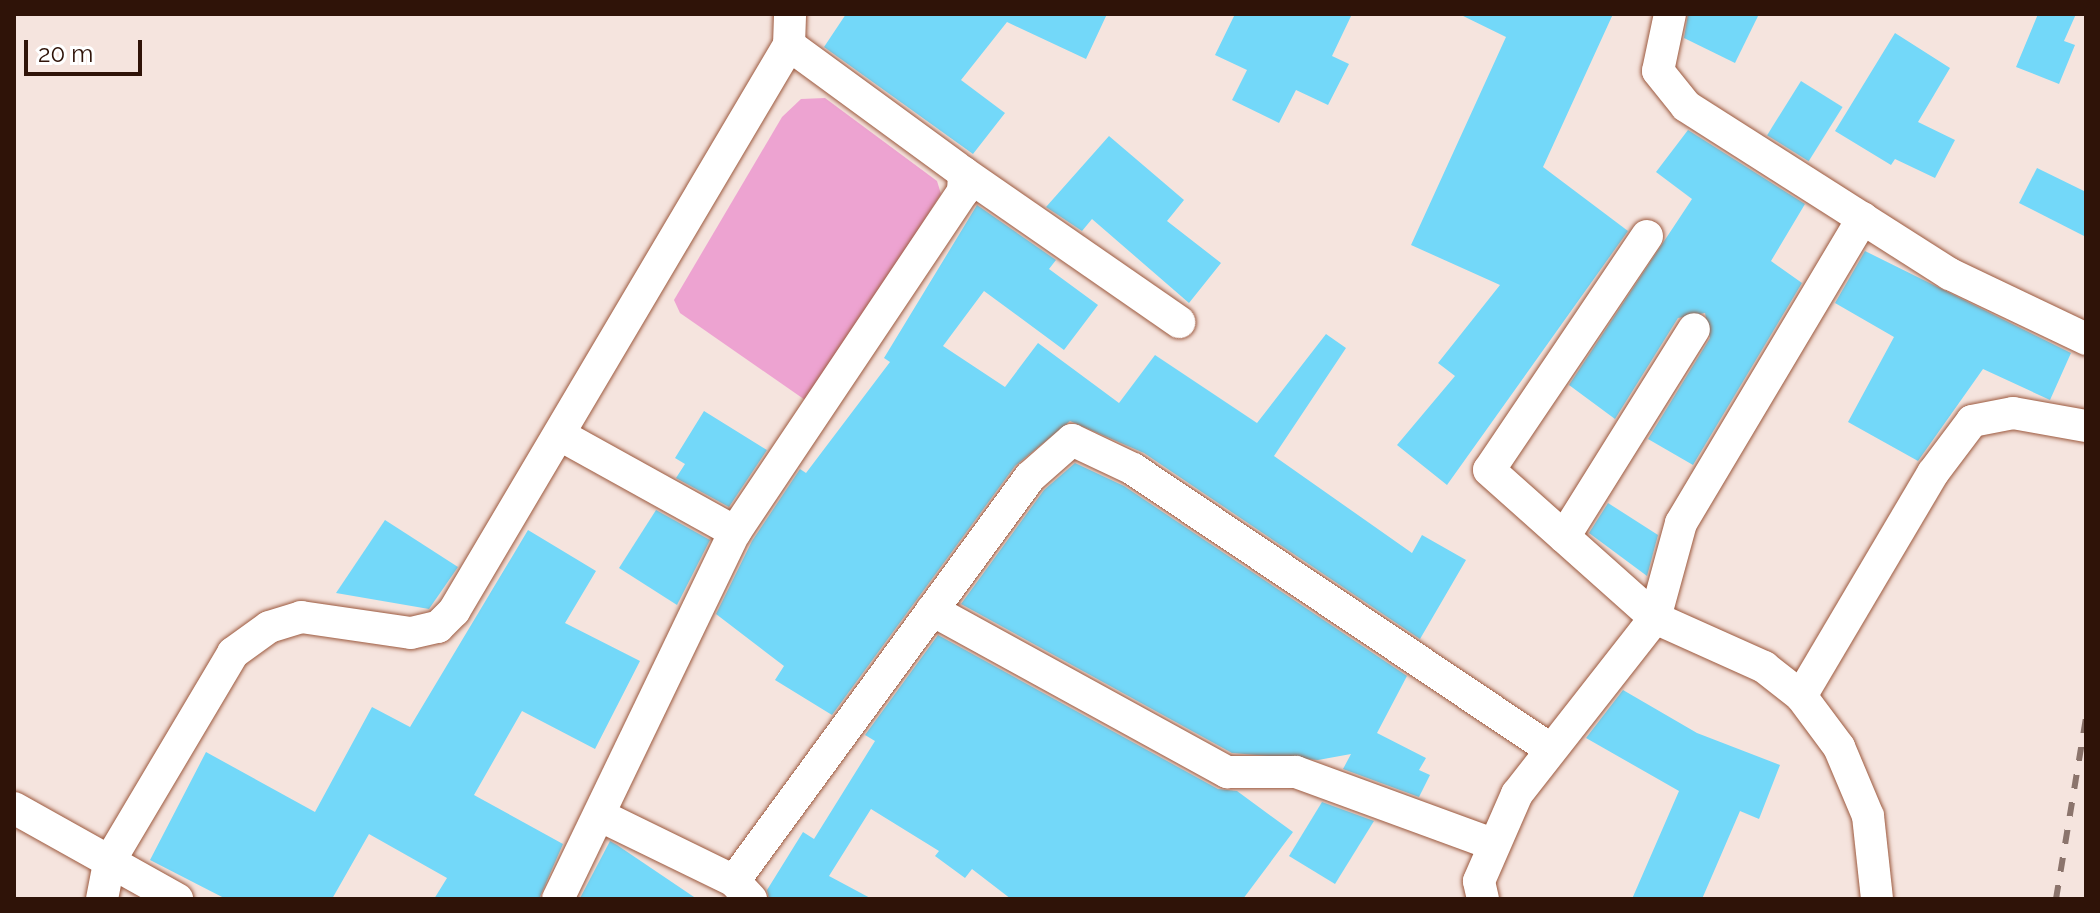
<!DOCTYPE html>
<style>
body{margin:0}
#map{position:relative;width:2100px;height:913px;overflow:hidden;background:#f5e4de;font-family:Raleway,sans-serif}
div>[style]{position:absolute}
.water>*{inset:0;background:#eda3d1}
.building>*{inset:0;background:#73d8f9;transform-origin:0 0}
.roads{filter:drop-shadow(0 0 2px #9c593e) drop-shadow(0 0 2px #9c593e)}
.minor>*{height:32px;margin:-16px;padding:0 16px;transform-origin:16px;border-radius:16px;background:#fff}
.rail>*{height:6px;margin-top:-3px;transform-origin:0;background:repeating-linear-gradient(90deg,#8b746c 0 14px,transparent 0 28px)}
span{translate:-50% -50%;white-space:nowrap;text-align:center;line-height:1.15;-webkit-text-stroke:6px #fff;paint-order:stroke}
.frame{position:absolute;inset:0;border:16px solid #2f1308;pointer-events:none}
.scale{position:absolute;left:24px;top:40px;width:118px;height:36px;box-sizing:border-box;border:4px solid #2f1308;border-top:0;padding-left:10px;font-size:24px;line-height:28px;white-space:nowrap;color:#2f1308;-webkit-text-stroke:6px #fff;paint-order:stroke}
</style>
<div id="map">
<div class="water">
<div style="clip-path:polygon(825px 98px,937px 181px,941px 194px,808px 402px,680px 313px,674px 300px,782px 117px,801px 99px)"></div>
</div>
<div class="building">
<div style="clip-path:polygon(846px 14px,1107px 14px,1086px 59px,1007px 22px,961px 80px,1005px 113px,973px 154px,824px 47px)"></div>
<div style="clip-path:polygon(1235px 14px,1352px 14px,1332px 56px,1349px 64px,1328px 105px,1296px 90px,1279px 123px,1232px 100px,1247px 70px,1215px 55px)"></div>
<div style="clip-path:polygon(1459px 14px,1613px 14px,1543px 167px,1628px 231px,1447px 485px,1397px 445px,1455px 376px,1438px 363px,1500px 285px,1411px 245px,1506px 37px)"></div>
<div style="clip-path:polygon(1688px 14px,1759px 14px,1735px 63px,1684px 38px)"></div>
<div style="clip-path:polygon(2038px 14px,2076px 14px,2064px 41px,2075px 45px,2059px 84px,2016px 67px)"></div>
<div style="clip-path:polygon(1895px 33px,1950px 68px,1918px 122px,1955px 140px,1935px 178px,1895px 159px,1891px 165px,1835px 131px)"></div>
<div style="left:1801px;top:81px;width:49px;height:64px;rotate:32deg"></div>
<div style="clip-path:polygon(1688px 130px,1805px 204px,1771px 261px,1802px 283px,1693px 465px,1648px 439px,1710px 338px,1705px 313px,1678px 318px,1615px 419px,1569px 385px,1692px 199px,1656px 172px)"></div>
<div style="clip-path:polygon(1109px 136px,1184px 200px,1167px 221px,1221px 263px,1189px 303px,1092px 219px,1082px 231px,1046px 207px)"></div>
<div style="clip-path:polygon(2037px 168px,2086px 192px,2086px 237px,2019px 203px)"></div>
<div style="clip-path:polygon(977px 205px,1056px 260px,1049px 269px,1098px 305px,1064px 350px,984px 291px,943px 346px,1005px 387px,1038px 343px,1119px 403px,1155px 355px,1257px 423px,1326px 334px,1346px 348px,1274px 456px,1412px 553px,1422px 535px,1466px 560px,1420px 639px,1144px 453px,1070px 421px,1015px 466px,832px 715px,775px 680px,784px 666px,716px 614px,752px 541px,800px 469px,806px 473px,890px 362px,884px 358px)"></div>
<div style="clip-path:polygon(1865px 251px,2071px 353px,2050px 400px,1983px 369px,1918px 461px,1848px 422px,1894px 337px,1835px 303px)"></div>
<div style="clip-path:polygon(704px 411px,767px 450px,729px 507px,676px 478px,685px 464px,675px 458px)"></div>
<div style="clip-path:polygon(1075px 463px,1124px 486px,1407px 676px,1377px 733px,1426px 758px,1419px 770px,1430px 775px,1419px 797px,1343px 769px,1351px 754px,1318px 760px,1232px 753px,961px 604px,1044px 490px)"></div>
<div style="clip-path:polygon(1608px 503px,1658px 535px,1647px 576px,1589px 533px)"></div>
<div style="clip-path:polygon(656px 510px,710px 540px,677px 605px,619px 568px)"></div>
<div style="clip-path:polygon(385px 520px,458px 567px,429px 609px,336px 593px)"></div>
<div style="clip-path:polygon(528px 530px,596px 571px,565px 623px,640px 661px,595px 749px,522px 711px,474px 795px,563px 844px,539px 899px,434px 899px,447px 878px,369px 834px,332px 899px,226px 899px,150px 860px,206px 752px,315px 812px,372px 707px,410px 727px)"></div>
<div style="clip-path:polygon(938px 635px,1218px 789px,1237px 791px,1293px 832px,1243px 899px,1011px 899px,972px 869px,965px 878px,935px 856px,939px 851px,871px 809px,829px 876px,872px 899px,769px 899px,767px 890px,803px 832px,814px 839px,875px 741px,865px 735px)"></div>
<div style="clip-path:polygon(1623px 690px,1697px 733px,1780px 765px,1759px 819px,1740px 811px,1702px 899px,1632px 899px,1679px 791px,1586px 738px)"></div>
<div style="clip-path:polygon(1322px 802px,1374px 821px,1335px 884px,1289px 856px)"></div>
<div style="clip-path:polygon(610px 841px,617px 845px,697px 899px,580px 898px)"></div>
</div>
<div class="roads">
<div class="minor">
<div style="left:1670px;top:14px;width:58px;rotate:101.9deg"></div>
<div style="left:1658px;top:71px;width:45px;rotate:51.3deg"></div>
<div style="left:1686px;top:106px;width:313px;rotate:32.5deg"></div>
<div style="left:1950px;top:274px;width:151px;rotate:25.5deg"></div>
<div style="left:964px;top:173px;width:262px;rotate:34.7deg"></div>
<div style="left:1647px;top:236px;width:282px;rotate:124deg"></div>
<div style="left:1489px;top:470px;width:222px;rotate:41.7deg"></div>
<div style="left:1655px;top:618px;width:98px;rotate:-74.7deg"></div>
<div style="left:1681px;top:523px;width:355px;rotate:-59.2deg"></div>
<div style="left:562px;top:436px;width:198px;rotate:29deg"></div>
<div style="left:1564px;top:537px;width:245px;rotate:-58deg"></div>
<div style="left:932px;top:610px;width:337px;rotate:28.8deg"></div>
<div style="left:1227px;top:772px;width:69px"></div>
<div style="left:1296px;top:772px;width:210px;rotate:20.1deg"></div>
<div style="left:1801px;top:696px;width:259px;rotate:-59.4deg"></div>
<div style="left:1933px;top:473px;width:65px;rotate:-53.1deg"></div>
<div style="left:1972px;top:421px;width:42px;rotate:-11deg"></div>
<div style="left:2013px;top:413px;width:74px;rotate:10.1deg"></div>
<div style="left:14px;top:808px;width:187px;rotate:29.2deg"></div>
<div style="left:601px;top:816px;width:148px;rotate:26deg"></div>
<div style="left:734px;top:881px;width:25px;rotate:47deg"></div>
<div style="left:734px;top:881px;width:501px;rotate:-53.77deg"></div>
<div style="left:1030px;top:477px;width:56px;rotate:-41.4deg"></div>
<div style="left:1072px;top:440px;width:68px;rotate:25.4deg"></div>
<div style="left:1133px;top:469px;width:502px;rotate:33.88deg"></div>
<div style="left:102px;top:899px;width:38px;rotate:-79deg"></div>
<div style="left:109px;top:862px;width:243px;rotate:-59.3deg"></div>
<div style="left:233px;top:653px;width:44px;rotate:-35.8deg"></div>
<div style="left:269px;top:627px;width:34px;rotate:-17deg"></div>
<div style="left:301px;top:617px;width:111px;rotate:8.3deg"></div>
<div style="left:411px;top:633px;width:28px;rotate:-13deg"></div>
<div style="left:438px;top:627px;width:23px;rotate:-45deg"></div>
<div style="left:454px;top:611px;width:658px;rotate:-59.38deg"></div>
<div style="left:789px;top:45px;width:31px;rotate:-88deg"></div>
<div style="left:558px;top:899px;width:407px;rotate:-64.3deg"></div>
<div style="left:735px;top:532px;width:409px;rotate:-56.2deg"></div>
<div style="left:963px;top:192px;width:19px;rotate:-87deg"></div>
<div style="left:964px;top:173px;width:217px;rotate:-143.8deg"></div>
<div style="left:1483px;top:899px;width:18px;rotate:-103deg"></div>
<div style="left:1479px;top:881px;width:95px;rotate:-66.4deg"></div>
<div style="left:1517px;top:794px;width:224px;rotate:-51.9deg"></div>
<div style="left:1655px;top:618px;width:120px;rotate:24.2deg"></div>
<div style="left:1764px;top:667px;width:47px;rotate:38.1deg"></div>
<div style="left:1801px;top:696px;width:64px;rotate:53.3deg"></div>
<div style="left:1839px;top:747px;width:75px;rotate:67.2deg"></div>
<div style="left:1868px;top:816px;width:83px;rotate:83.8deg"></div>
</div>
</div>
<div class="rail">
<div style="left:2056px;top:899px;width:184px;rotate:-80.6deg"></div>
</div>
<div class="frame"></div>
<div class="scale">20 m</div>
</div>
